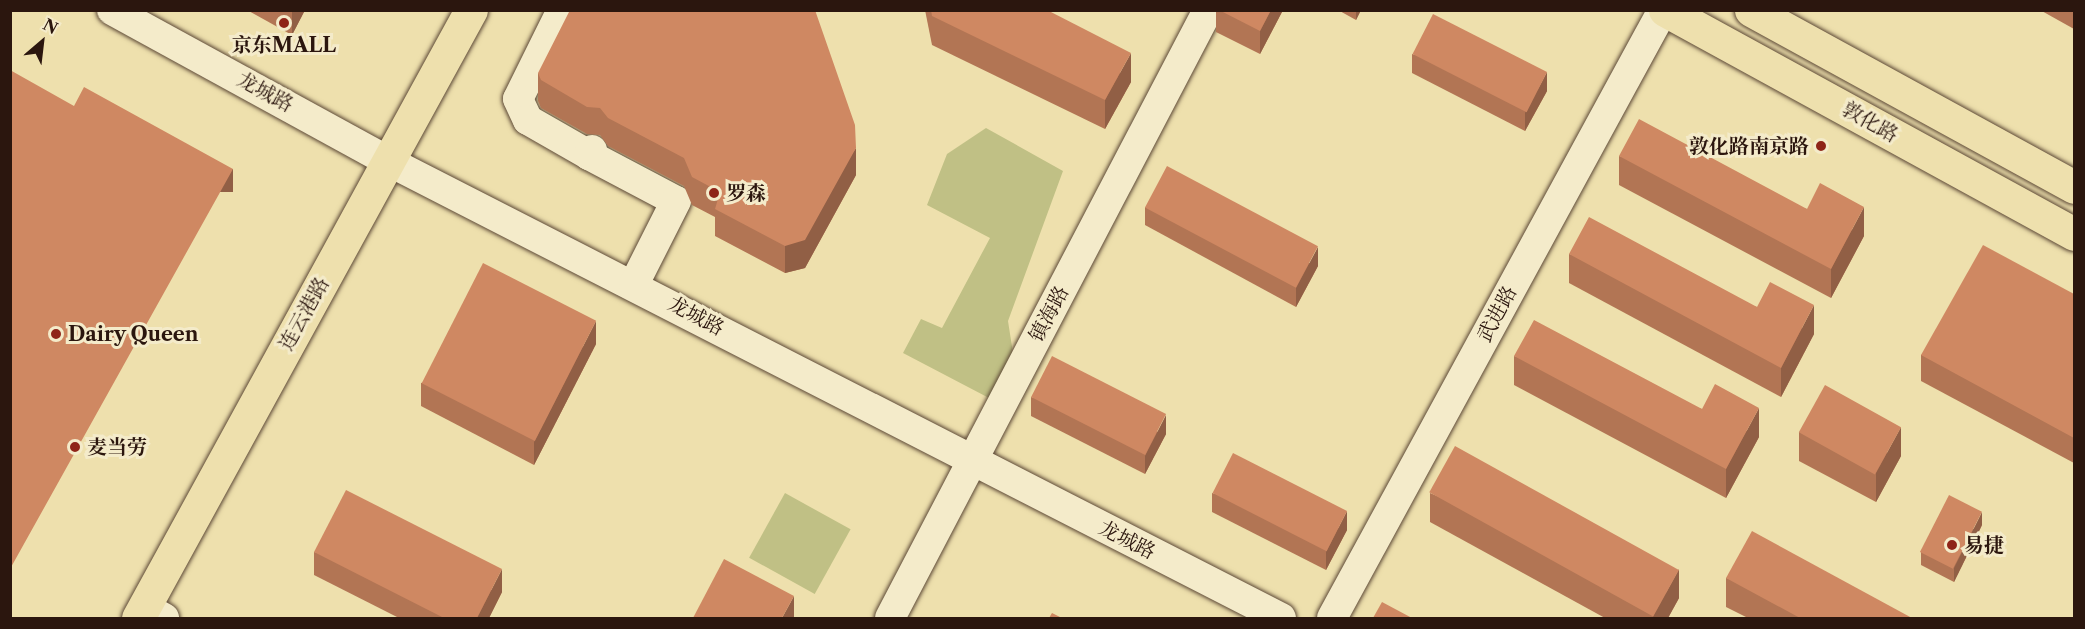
<!DOCTYPE html>
<meta charset="utf-8">
<style>
body{margin:0}
#map{position:relative;width:2085px;height:629px;overflow:hidden;background:#eee0ad;font-family:"Libre Caslon Text","Noto Serif SC",serif}
div>[style]{position:absolute}
.green>*{inset:0;background:#c0c085;transform-origin:0 0}
.roads{filter:drop-shadow(0 0 2px #5c4836) drop-shadow(0 0 2px #5c4836)}
.minor>*{height:30px;margin:-15px;padding:0 15px;transform-origin:15px;border-radius:15px;background:#f4ebca}
.major>*{height:33px;margin:-16.5px;padding:0 16.5px;transform-origin:16.5px;border-radius:16.5px;background:#eee0ad}
.wall>*{inset:0;background:#b27554}
.shaded-wall>*{inset:0;background:#915f45;transform-origin:0 0}
.building>*{inset:0;background:#cf8862;transform-origin:0 0}
.dots>*{width:16px;height:16px;translate:-50% -50%;box-sizing:border-box;border:3px solid #f4ebca;border-radius:50%}
span{translate:-50% -50%;white-space:nowrap;text-align:center;line-height:1.15;-webkit-text-stroke:6px #f4ebca;paint-order:stroke}
.poi-label{font-size:20px;color:#2b160e;font-weight:700}
.right{translate:-100% -50%;text-align:right}
.left{translate:0 -50%;text-align:left}
.street-label{font-size:20px;color:#2b160e}
.frame{position:absolute;inset:0;border:12px solid #2b160e;pointer-events:none}
.north{position:absolute;left:12px;top:12px;width:60px;height:60px;-webkit-text-stroke:4px #f4ebca;paint-order:stroke;rotate:28deg;font-size:16px;font-weight:700;line-height:24px;text-align:center;color:#2b160e}
.north::after{content:'';display:block;margin:auto;width:21px;height:27px;background:#2b160e;clip-path:polygon(50% 0,100% 100%,50% 72%,0 100%)}
</style>
<div id="map">
<div class="green">
<div style="clip-path:polygon(986px 128px,1063px 171px,1008px 321px,1013px 353px,989px 398px,903px 353px,921px 319px,942px 328px,990px 238px,927px 205px,947px 154px)"></div>
<div style="left:785px;top:493px;width:75px;height:74px;rotate:29deg"></div>
</div>
<div class="roads">
<div class="minor">
<div style="left:112px;top:10px;width:315px;rotate:28.7deg"></div>
<div style="left:388px;top:161px;width:1003px;rotate:27.1deg"></div>
<div style="left:562px;top:10px;width:99px;rotate:116.3deg"></div>
<div style="left:518px;top:99px;width:23px;rotate:65deg"></div>
<div style="left:528px;top:120px;width:70px;rotate:29.8deg"></div>
<div style="left:592px;top:150px;width:6px;rotate:121deg"></div>
<div style="left:589px;top:155px;width:98px;rotate:27.9deg"></div>
<div style="left:676px;top:201px;width:93px;rotate:116.8deg"></div>
<div style="left:144px;top:607px;width:23px;rotate:29deg"></div>
<div style="left:890px;top:618px;width:686px;rotate:-62.39deg"></div>
<div style="left:1332px;top:618px;width:692px;rotate:-61.44deg"></div>
</div>
<div class="major">
<div style="left:1665px;top:10px;width:466px;rotate:28.7deg"></div>
<div style="left:1751px;top:10px;width:368px;rotate:28.7deg"></div>
<div style="left:138px;top:618px;width:693px;rotate:-61.29deg"></div>
</div>
</div>
<div class="wall">
<div style="clip-path:polygon(247px 10px,305px 10px,292px 35px)"></div>
<div style="clip-path:polygon(925px 10px,1047px 10px,1131px 82px,1105px 129px,932px 45px)"></div>
<div style="clip-path:polygon(1216px 10px,1283px 10px,1260px 54px,1216px 32px)"></div>
<div style="clip-path:polygon(1338px 10px,1361px 10px,1356px 20px)"></div>
<div style="clip-path:polygon(2040px 10px,2074px 10px,2074px 29px)"></div>
<div style="clip-path:polygon(1412px 54px,1547px 91px,1525px 131px,1412px 73px)"></div>
<div style="clip-path:polygon(538px 73px,856px 175px,805px 268px,785px 273px,715px 236px,715px 217px,692px 205px,684px 186px,608px 146px,600px 135px,587px 134px,541px 108px,538px 101px)"></div>
<div style="clip-path:polygon(1619px 156px,1807px 209px,1864px 236px,1831px 298px,1619px 185px)"></div>
<div style="clip-path:polygon(1145px 207px,1318px 266px,1296px 307px,1145px 225px)"></div>
<div style="clip-path:polygon(1569px 254px,1757px 307px,1814px 334px,1781px 397px,1569px 283px)"></div>
<div style="clip-path:polygon(2074px 294px,2074px 463px,1921px 381px,1921px 355px)"></div>
<div style="clip-path:polygon(596px 344px,534px 465px,421px 406px,421px 383px)"></div>
<div style="clip-path:polygon(1514px 356px,1702px 409px,1759px 437px,1726px 498px,1514px 385px)"></div>
<div style="clip-path:polygon(1031px 397px,1166px 434px,1145px 474px,1031px 416px)"></div>
<div style="clip-path:polygon(1799px 432px,1901px 456px,1876px 502px,1799px 461px)"></div>
<div style="clip-path:polygon(1212px 493px,1347px 530px,1326px 570px,1212px 512px)"></div>
<div style="clip-path:polygon(1430px 493px,1679px 598px,1668px 618px,1605px 618px,1430px 522px)"></div>
<div style="clip-path:polygon(1982px 525px,1954px 582px,1921px 565px,1921px 552px)"></div>
<div style="clip-path:polygon(314px 552px,502px 592px,489px 618px,399px 618px,314px 575px)"></div>
<div style="clip-path:polygon(1726px 578px,1912px 618px,1748px 618px,1726px 607px)"></div>
</div>
<div class="shaded-wall">
<div style="clip-path:polygon(292px 10px,305px 10px,292px 35px)"></div>
<div style="clip-path:polygon(1271px 10px,1283px 10px,1260px 54px,1260px 31px)"></div>
<div style="clip-path:polygon(1356px 10px,1361px 10px,1356px 20px)"></div>
<div style="clip-path:polygon(1131px 53px,1131px 82px,1105px 129px,1105px 100px)"></div>
<div style="clip-path:polygon(1547px 72px,1547px 91px,1525px 131px,1525px 113px)"></div>
<div style="clip-path:polygon(856px 148px,856px 175px,805px 268px,785px 273px,785px 246px)"></div>
<div style="left:233px;top:169px;width:23px;height:458px;rotate:90deg"></div>
<div style="clip-path:polygon(1864px 207px,1864px 236px,1831px 298px,1831px 269px)"></div>
<div style="clip-path:polygon(1318px 247px,1318px 266px,1296px 307px,1296px 288px)"></div>
<div style="clip-path:polygon(1814px 305px,1814px 334px,1781px 397px,1781px 368px)"></div>
<div style="clip-path:polygon(596px 321px,596px 344px,534px 465px,534px 442px)"></div>
<div style="clip-path:polygon(1759px 408px,1759px 437px,1726px 498px,1726px 469px)"></div>
<div style="clip-path:polygon(1166px 415px,1166px 434px,1145px 474px,1145px 456px)"></div>
<div style="clip-path:polygon(1901px 427px,1901px 456px,1876px 502px,1876px 473px)"></div>
<div style="clip-path:polygon(1347px 511px,1347px 530px,1326px 570px,1326px 552px)"></div>
<div style="clip-path:polygon(1982px 512px,1982px 525px,1954px 582px,1954px 568px)"></div>
<div style="clip-path:polygon(502px 569px,502px 592px,489px 618px,477px 618px)"></div>
<div style="clip-path:polygon(1679px 569px,1679px 598px,1668px 618px,1653px 618px,1653px 616px)"></div>
<div style="clip-path:polygon(794px 596px,794px 618px,782px 618px)"></div>
</div>
<div class="building">
<div style="clip-path:polygon(570px 10px,815px 10px,855px 125px,856px 148px,805px 240px,785px 246px,715px 209px,720px 192px,692px 177px,684px 158px,608px 118px,600px 108px,587px 107px,541px 80px,538px 73px)"></div>
<div style="clip-path:polygon(931px 10px,1047px 10px,1131px 53px,1105px 100px,932px 16px)"></div>
<div style="clip-path:polygon(1219px 10px,1271px 10px,1260px 31px)"></div>
<div style="left:1433px;top:14px;width:128px;height:45px;rotate:27deg"></div>
<div style="clip-path:polygon(10px 70px,74px 106px,84px 87px,233px 169px,10px 569px)"></div>
<div style="clip-path:polygon(1639px 119px,1807px 209px,1820px 183px,1864px 207px,1831px 269px,1619px 156px)"></div>
<div style="left:1167px;top:166px;width:171px;height:47px;rotate:28deg"></div>
<div style="clip-path:polygon(1589px 217px,1757px 307px,1770px 282px,1814px 305px,1781px 368px,1569px 254px)"></div>
<div style="clip-path:polygon(1983px 245px,2074px 294px,2074px 438px,1921px 355px)"></div>
<div style="left:483px;top:263px;width:127px;height:135px;rotate:27deg"></div>
<div style="clip-path:polygon(1534px 320px,1702px 409px,1715px 384px,1759px 408px,1726px 469px,1514px 356px)"></div>
<div style="left:1052px;top:356px;width:128px;height:46px;rotate:27deg"></div>
<div style="left:1825px;top:385px;width:87px;height:54px;rotate:29deg"></div>
<div style="left:1455px;top:446px;width:256px;height:53px;rotate:29deg"></div>
<div style="left:1233px;top:453px;width:128px;height:45px;rotate:27deg"></div>
<div style="clip-path:polygon(346px 490px,502px 569px,477px 618px,444px 618px,314px 552px)"></div>
<div style="left:1949px;top:495px;width:37px;height:64px;rotate:27deg"></div>
<div style="clip-path:polygon(1752px 531px,1912px 618px,1800px 618px,1726px 578px)"></div>
<div style="clip-path:polygon(724px 559px,794px 596px,782px 618px,693px 618px)"></div>
<div style="clip-path:polygon(1382px 602px,1412px 618px,1373px 618px)"></div>
<div style="clip-path:polygon(1052px 613px,1062px 618px,1049px 618px)"></div>
</div>
<div class="dots">
<div style="left:284px;top:23px;background:#8f2418"></div>
<div style="left:1821px;top:146px;background:#8f2418"></div>
<div style="left:714px;top:193px;background:#8f2418"></div>
<div style="left:56px;top:334px;background:#8f2418"></div>
<div style="left:75px;top:447px;background:#8f2418"></div>
<div style="left:1952px;top:545px;background:#8f2418"></div>
</div>
<div class="poi-label">
<span style="left:284px;top:45px">京东MALL</span>
<span class="right" style="left:1809px;top:146px">敦化路南京路</span>
<span class="left" style="left:726px;top:193px">罗森</span>
<span class="left" style="left:68px;top:334px">Dairy Queen</span>
<span class="left" style="left:87px;top:447px">麦当劳</span>
<span class="left" style="left:1964px;top:545px">易捷</span>
</div>
<div class="street-label">
<span style="left:265px;top:92px;rotate:28deg">龙城路</span>
<span style="left:1870px;top:122px;rotate:29deg">敦化路</span>
<span style="left:304px;top:314px;rotate:-61deg">连云港路</span>
<span style="left:1049px;top:314px;rotate:-62deg">镇海路</span>
<span style="left:1497px;top:314px;rotate:-62deg">武进路</span>
<span style="left:696px;top:316px;rotate:28deg">龙城路</span>
<span style="left:1127px;top:540px;rotate:27deg">龙城路</span>
</div>
<div class="frame"></div>
<div class="north">N</div>
</div>
